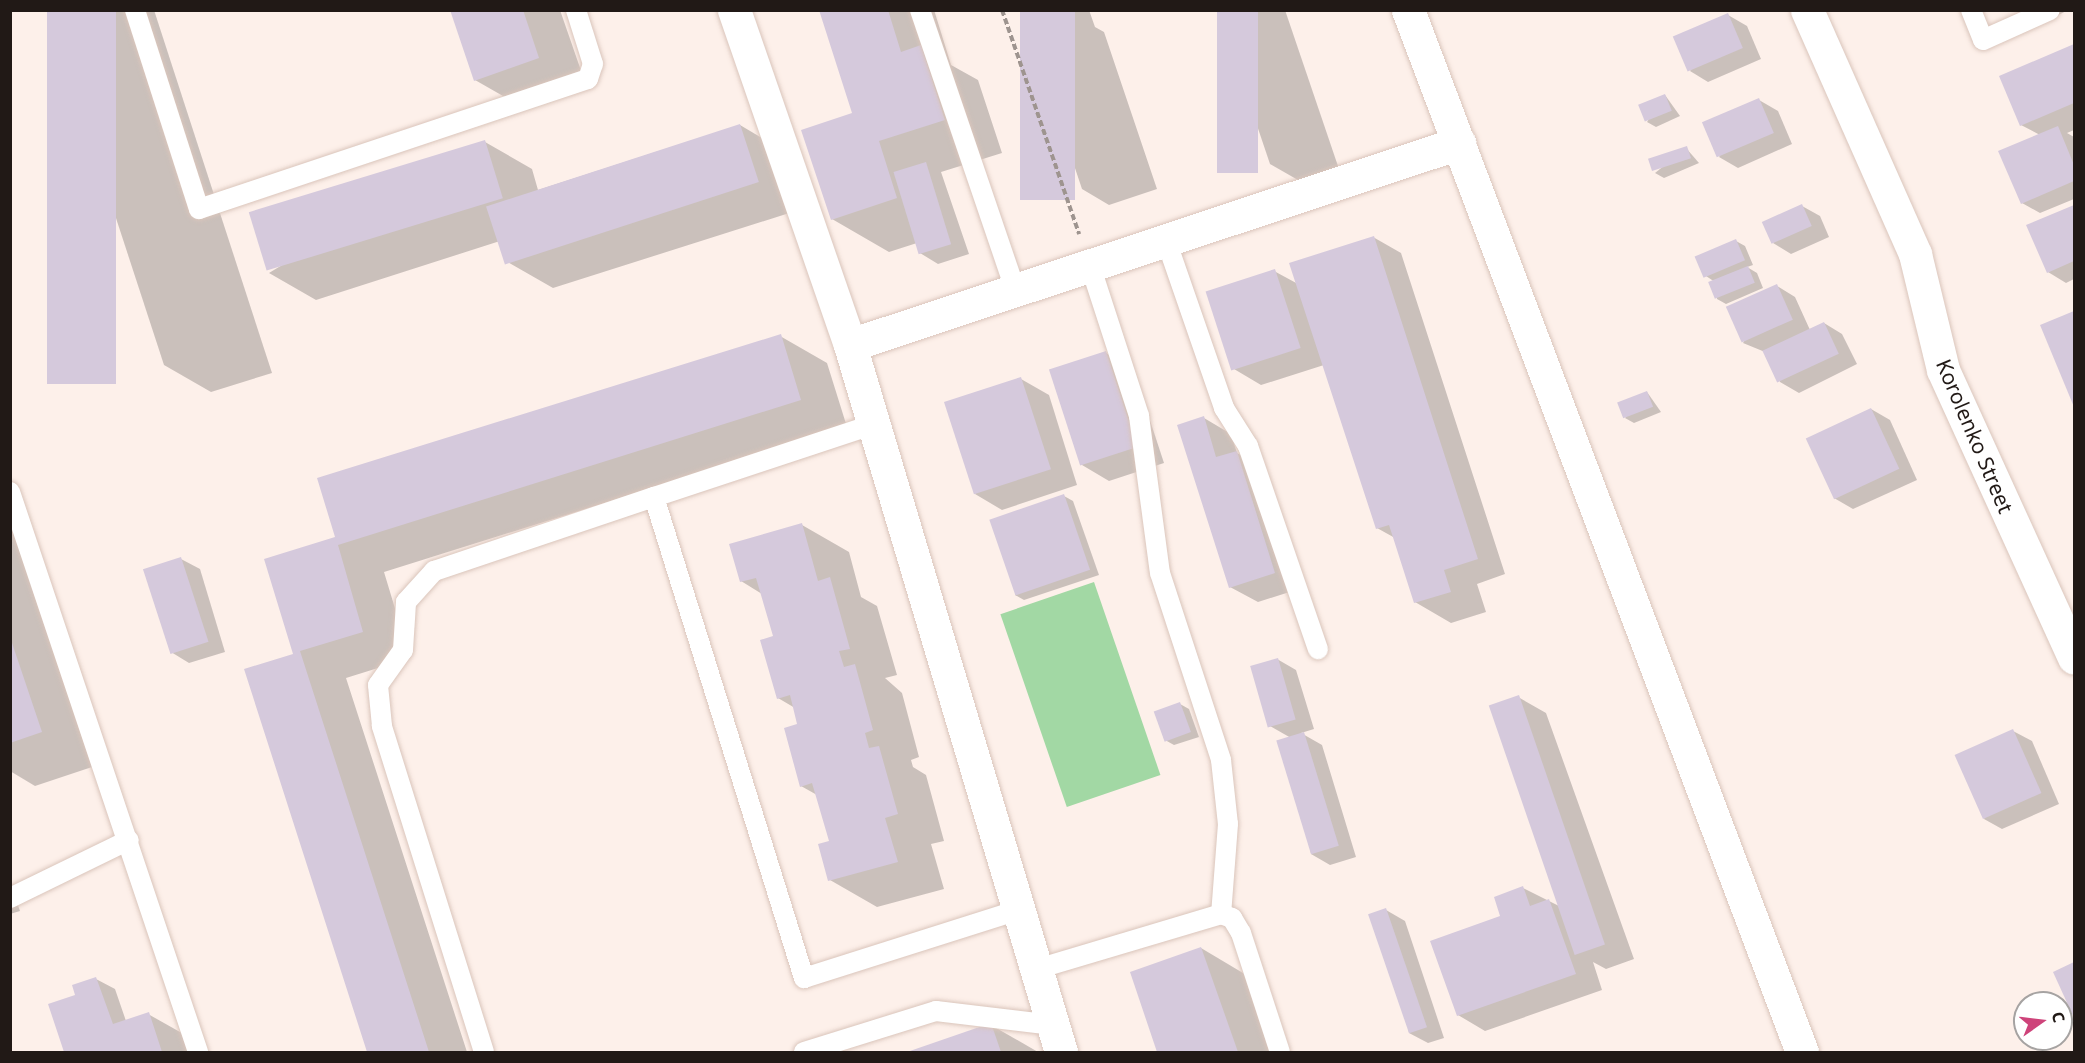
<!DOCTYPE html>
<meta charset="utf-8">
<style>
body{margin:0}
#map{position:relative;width:2085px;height:1063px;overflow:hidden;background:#fdf0ea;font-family:"Noto Sans",sans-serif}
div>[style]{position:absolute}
.green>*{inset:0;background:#a2d8a4;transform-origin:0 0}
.shadow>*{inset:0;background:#0003}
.building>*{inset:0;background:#d5c9dc;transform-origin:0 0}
.path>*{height:4px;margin-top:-2px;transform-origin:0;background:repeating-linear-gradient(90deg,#9e948f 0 6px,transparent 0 9px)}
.roads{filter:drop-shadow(0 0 2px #dac5bb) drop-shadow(0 0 2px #dac5bb)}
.lane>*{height:20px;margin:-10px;padding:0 10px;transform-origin:10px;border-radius:10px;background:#fff}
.street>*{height:33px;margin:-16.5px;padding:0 16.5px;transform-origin:16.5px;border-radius:16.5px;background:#fff}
.secondary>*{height:33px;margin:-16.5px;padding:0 16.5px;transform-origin:16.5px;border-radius:16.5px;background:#fff}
span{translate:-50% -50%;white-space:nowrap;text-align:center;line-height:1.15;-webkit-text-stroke:4.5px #fff;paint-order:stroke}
.street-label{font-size:21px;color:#211916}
.frame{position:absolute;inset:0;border:12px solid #211916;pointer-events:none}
.north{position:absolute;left:2013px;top:991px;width:60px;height:60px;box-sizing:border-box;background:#fff;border:2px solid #a6a3a2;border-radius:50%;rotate:76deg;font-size:16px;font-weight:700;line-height:24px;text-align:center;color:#211916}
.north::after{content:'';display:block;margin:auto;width:21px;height:27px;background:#ce437a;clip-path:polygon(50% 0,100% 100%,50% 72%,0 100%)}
</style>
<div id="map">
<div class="green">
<div style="left:1094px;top:582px;width:204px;height:99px;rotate:71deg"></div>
</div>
<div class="shadow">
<div style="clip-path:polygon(48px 10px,154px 10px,272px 373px,211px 392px,164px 365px)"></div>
<div style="clip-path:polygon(452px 10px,560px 10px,586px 85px,522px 107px,475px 80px)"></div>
<div style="clip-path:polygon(820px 10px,934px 10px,951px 65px,978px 80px,1002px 153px,941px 172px,969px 254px,938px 264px,920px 253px,917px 243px,889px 252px,832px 219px,854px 114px)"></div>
<div style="clip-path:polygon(1022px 10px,1089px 10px,1095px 27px,1104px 32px,1157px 189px,1109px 205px,1082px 189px)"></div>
<div style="clip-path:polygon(1218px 10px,1285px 10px,1340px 172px,1305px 184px,1270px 164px)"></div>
<div style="clip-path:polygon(2022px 10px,2068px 10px,2043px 23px)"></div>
<div style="clip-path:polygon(1728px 15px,1747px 26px,1761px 59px,1708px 82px,1690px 71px)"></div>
<div style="clip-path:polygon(2074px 46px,2074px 130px,2067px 133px,2074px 137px,2074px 199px,2040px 213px,2022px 203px,2040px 135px,2021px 125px,2001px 77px)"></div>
<div style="clip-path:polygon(1665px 95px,1680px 116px,1656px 127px,1647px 122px)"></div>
<div style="clip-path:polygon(1759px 100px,1778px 111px,1792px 144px,1738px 168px,1719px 157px)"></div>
<div style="clip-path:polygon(740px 125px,787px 153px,805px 208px,553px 288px,506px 261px,500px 241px,316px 300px,269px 273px,485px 142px,532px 169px,538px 190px)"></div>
<div style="clip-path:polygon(1686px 148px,1699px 163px,1664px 178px,1655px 173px)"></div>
<div style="clip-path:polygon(1802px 206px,1820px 216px,1829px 237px,1791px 254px,1773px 243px)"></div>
<div style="clip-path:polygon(2074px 206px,2074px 279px,2066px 283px,2048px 272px,2028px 226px)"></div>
<div style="clip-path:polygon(1373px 237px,1401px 253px,1505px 574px,1477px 584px,1486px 612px,1451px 623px,1415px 602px,1395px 538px,1377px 528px,1324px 365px,1261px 385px,1234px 369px,1274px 271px,1298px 284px)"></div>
<div style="clip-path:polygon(1736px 241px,1745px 246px,1753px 265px,1747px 267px,1757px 273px,1763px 288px,1726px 304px,1717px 299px,1715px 282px,1706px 276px)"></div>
<div style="clip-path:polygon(1777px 286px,1795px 297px,1810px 330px,1824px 323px,1842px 334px,1857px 364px,1799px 393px,1780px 382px,1765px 352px,1743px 343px)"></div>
<div style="clip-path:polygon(2074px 312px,2074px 403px,2042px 326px)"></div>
<div style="clip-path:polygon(780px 336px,827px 363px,847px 427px,384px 572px,410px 658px,346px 678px,467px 1052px,369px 1052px,246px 670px,295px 655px,337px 538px)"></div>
<div style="clip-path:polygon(1106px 353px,1133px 369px,1164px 463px,1109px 481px,1082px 465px)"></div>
<div style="clip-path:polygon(1021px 379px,1049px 395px,1077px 485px,1002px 510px,975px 494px)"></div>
<div style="clip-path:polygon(1647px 392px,1661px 412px,1634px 423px,1625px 418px)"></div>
<div style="clip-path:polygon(1871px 409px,1890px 420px,1917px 480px,1853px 509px,1834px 498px)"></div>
<div style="clip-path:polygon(1204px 418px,1231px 434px,1237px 453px,1264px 468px,1302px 588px,1258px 602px,1230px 587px)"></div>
<div style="clip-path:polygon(10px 494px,98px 765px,35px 786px,10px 771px)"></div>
<div style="clip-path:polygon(1064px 496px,1073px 501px,1099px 575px,1024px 600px,1015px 595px)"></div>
<div style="clip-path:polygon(802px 525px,849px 552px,861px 597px,877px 606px,897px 675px,885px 678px,902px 693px,919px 757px,911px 760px,913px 767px,926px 775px,944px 841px,931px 844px,944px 889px,877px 907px,830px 880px,830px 842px,817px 795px,801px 786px,799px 725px,795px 708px,778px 698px,774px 637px,762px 594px,741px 581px)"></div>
<div style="clip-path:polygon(181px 559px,200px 569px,225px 652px,189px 663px,171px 652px)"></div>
<div style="clip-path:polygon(1277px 659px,1296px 670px,1314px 729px,1301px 733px,1322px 745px,1356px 857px,1330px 865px,1311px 854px,1291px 738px,1270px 726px)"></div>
<div style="clip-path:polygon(1518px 697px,1546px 713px,1634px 959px,1606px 969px,1593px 962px,1602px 990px,1485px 1031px,1458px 1015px,1502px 917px,1523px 888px,1563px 908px)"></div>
<div style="clip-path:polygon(1180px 704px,1189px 709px,1199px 737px,1174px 745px,1165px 740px)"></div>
<div style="clip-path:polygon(2013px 731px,2032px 741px,2059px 804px,2002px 829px,1984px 819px)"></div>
<div style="clip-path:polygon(10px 883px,20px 911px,10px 914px)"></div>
<div style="clip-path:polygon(1386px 910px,1405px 921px,1444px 1038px,1428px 1043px,1409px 1033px)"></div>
<div style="clip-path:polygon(1201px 948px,1248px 976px,1275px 1052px,1159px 1052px,1131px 973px)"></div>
<div style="clip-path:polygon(2074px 964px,2074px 1014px,2055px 973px)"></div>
<div style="clip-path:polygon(96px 979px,115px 989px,126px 1021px,148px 1014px,196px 1041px,199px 1052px,65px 1052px,50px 1005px,77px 996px)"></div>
<div style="clip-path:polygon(991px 1025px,1038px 1052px,910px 1052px)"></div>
</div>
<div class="building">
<div style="left:47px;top:10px;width:69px;height:374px"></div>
<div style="clip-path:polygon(450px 10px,523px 10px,539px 58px,474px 81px)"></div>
<div style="clip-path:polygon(819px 10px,888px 10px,901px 52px,921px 45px,945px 120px,879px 141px,897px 198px,831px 220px,801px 130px,852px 113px)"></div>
<div style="left:1020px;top:10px;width:55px;height:190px"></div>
<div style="left:1217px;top:10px;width:41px;height:163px"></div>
<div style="left:1728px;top:13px;width:38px;height:60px;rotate:67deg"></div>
<div style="clip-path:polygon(2074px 44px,2074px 103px,2020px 126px,1999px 76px)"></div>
<div style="left:1665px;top:94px;width:18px;height:29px;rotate:68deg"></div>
<div style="left:1759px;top:98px;width:38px;height:62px;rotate:67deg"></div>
<div style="left:740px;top:124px;width:61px;height:267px;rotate:72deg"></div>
<div style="clip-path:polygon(2058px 126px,2074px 165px,2074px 181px,2021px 204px,1998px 151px)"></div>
<div style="left:485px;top:140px;width:61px;height:247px;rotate:73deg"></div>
<div style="left:1687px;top:146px;width:13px;height:41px;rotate:72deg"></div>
<div style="left:926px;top:162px;width:86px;height:34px;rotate:73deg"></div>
<div style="left:1802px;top:204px;width:24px;height:44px;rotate:66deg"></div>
<div style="clip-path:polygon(2074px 205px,2074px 261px,2047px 273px,2026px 225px)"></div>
<div style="clip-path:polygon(1374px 236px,1478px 559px,1444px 570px,1451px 592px,1414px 603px,1389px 525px,1376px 529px,1289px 263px)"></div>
<div style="left:1736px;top:239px;width:23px;height:45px;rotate:67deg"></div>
<div style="left:1748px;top:266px;width:18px;height:43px;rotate:68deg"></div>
<div style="left:1275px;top:269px;width:83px;height:73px;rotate:72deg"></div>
<div style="left:1777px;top:284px;width:39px;height:56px;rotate:66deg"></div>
<div style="clip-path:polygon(2074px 311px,2074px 407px,2040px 325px)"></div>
<div style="left:1824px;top:322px;width:35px;height:68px;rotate:65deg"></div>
<div style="clip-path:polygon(781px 334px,801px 400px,338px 545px,363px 632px,300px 651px,429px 1052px,367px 1052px,244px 669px,293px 654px,264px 559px,335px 537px,317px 478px)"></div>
<div style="left:1106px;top:351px;width:101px;height:60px;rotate:72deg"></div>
<div style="left:1021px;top:377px;width:97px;height:81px;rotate:72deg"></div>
<div style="left:1647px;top:391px;width:17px;height:32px;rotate:69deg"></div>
<div style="left:1871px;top:408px;width:67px;height:72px;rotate:65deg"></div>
<div style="clip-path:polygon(1204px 416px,1216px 457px,1237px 451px,1275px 573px,1229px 588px,1177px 425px)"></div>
<div style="left:1064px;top:494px;width:80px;height:79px;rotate:71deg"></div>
<div style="clip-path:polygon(802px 523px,818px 581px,830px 577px,850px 649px,839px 651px,844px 667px,855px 664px,873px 730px,865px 733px,869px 748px,879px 746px,898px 814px,885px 818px,898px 862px,828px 881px,818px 844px,829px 841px,812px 783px,800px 787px,784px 728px,797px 724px,790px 695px,777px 699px,760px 640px,773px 636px,756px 578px,740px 582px,729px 544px)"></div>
<div style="left:181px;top:557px;width:89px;height:40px;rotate:72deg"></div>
<div style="clip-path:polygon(10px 637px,42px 732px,10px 743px)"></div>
<div style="left:1278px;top:658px;width:64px;height:29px;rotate:74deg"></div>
<div style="left:1519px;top:695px;width:264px;height:32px;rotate:71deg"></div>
<div style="left:1180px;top:702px;width:32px;height:28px;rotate:70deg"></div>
<div style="left:2013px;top:729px;width:70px;height:64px;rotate:66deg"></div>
<div style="left:1304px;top:732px;width:119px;height:29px;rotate:73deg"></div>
<div style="clip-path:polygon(1523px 886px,1530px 906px,1549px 899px,1576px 974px,1457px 1016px,1430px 941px,1500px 916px,1494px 897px)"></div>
<div style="left:1386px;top:908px;width:126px;height:19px;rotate:71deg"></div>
<div style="clip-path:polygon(1201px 947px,1238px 1052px,1157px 1052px,1130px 972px)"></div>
<div style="clip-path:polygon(2074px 962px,2074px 1018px,2053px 972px)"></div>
<div style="clip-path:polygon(96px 977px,113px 1024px,149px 1012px,162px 1052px,64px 1052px,48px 1004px,75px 995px,72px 985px)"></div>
<div style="clip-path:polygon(991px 1023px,1001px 1052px,907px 1052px)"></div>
</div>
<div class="path">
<div style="left:1002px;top:10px;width:237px;rotate:71deg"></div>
</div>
<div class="roads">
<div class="lane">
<div style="left:135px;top:10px;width:209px;rotate:72.2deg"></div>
<div style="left:199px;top:209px;width:410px;rotate:-18.5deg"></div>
<div style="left:588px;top:79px;width:16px;rotate:-72deg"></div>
<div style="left:593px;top:64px;width:57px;rotate:-107.5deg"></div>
<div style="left:920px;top:10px;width:298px;rotate:71.2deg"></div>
<div style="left:1971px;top:10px;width:32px;rotate:68deg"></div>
<div style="left:1983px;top:40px;width:73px;rotate:-24.1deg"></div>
<div style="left:1167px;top:243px;width:175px;rotate:70.9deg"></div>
<div style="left:1224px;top:408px;width:45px;rotate:57.7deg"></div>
<div style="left:1248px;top:446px;width:215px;rotate:71deg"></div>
<div style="left:1091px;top:268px;width:156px;rotate:72deg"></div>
<div style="left:1139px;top:416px;width:158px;rotate:82.4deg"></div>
<div style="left:1160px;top:573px;width:197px;rotate:71.9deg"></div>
<div style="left:1221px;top:760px;width:64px;rotate:83.8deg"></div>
<div style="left:1228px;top:824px;width:90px;rotate:94.4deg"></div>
<div style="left:875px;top:424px;width:233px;rotate:161.7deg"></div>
<div style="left:654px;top:497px;width:504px;rotate:72.68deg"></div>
<div style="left:804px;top:978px;width:225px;rotate:-17.6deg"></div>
<div style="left:10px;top:492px;width:591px;rotate:71.44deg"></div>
<div style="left:10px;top:898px;width:132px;rotate:-26deg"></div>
<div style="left:1037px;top:969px;width:192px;rotate:-16.6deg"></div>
<div style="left:1221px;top:914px;width:12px;rotate:20deg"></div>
<div style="left:1232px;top:918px;width:17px;rotate:59deg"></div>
<div style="left:1241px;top:933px;width:125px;rotate:71.9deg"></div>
<div style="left:484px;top:1052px;width:342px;rotate:-107.4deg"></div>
<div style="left:382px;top:726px;width:41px;rotate:-95.6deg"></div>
<div style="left:378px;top:685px;width:43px;rotate:-54.5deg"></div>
<div style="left:403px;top:650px;width:48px;rotate:-86.4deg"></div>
<div style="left:406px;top:602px;width:42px;rotate:-47.9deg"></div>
<div style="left:434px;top:571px;width:232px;rotate:-18.6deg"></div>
<div style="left:804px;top:1052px;width:138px;rotate:-17.3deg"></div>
<div style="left:936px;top:1011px;width:118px;rotate:6.8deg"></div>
</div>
<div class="street">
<div style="left:734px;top:10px;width:355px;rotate:70.9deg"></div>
<div style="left:1807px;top:10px;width:267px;rotate:66.1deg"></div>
<div style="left:1915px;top:254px;width:119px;rotate:76.4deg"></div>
<div style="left:1943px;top:370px;width:316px;rotate:65.5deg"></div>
<div style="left:1061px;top:1052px;width:738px;rotate:-106.62deg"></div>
<div style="left:850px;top:345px;width:642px;rotate:-18.35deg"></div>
</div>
<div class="secondary">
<div style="left:1408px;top:10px;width:1114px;rotate:69.29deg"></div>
</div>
</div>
<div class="street-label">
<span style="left:1975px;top:436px;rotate:67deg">Korolenko Street</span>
</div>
<div class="frame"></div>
<div class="north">С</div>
</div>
